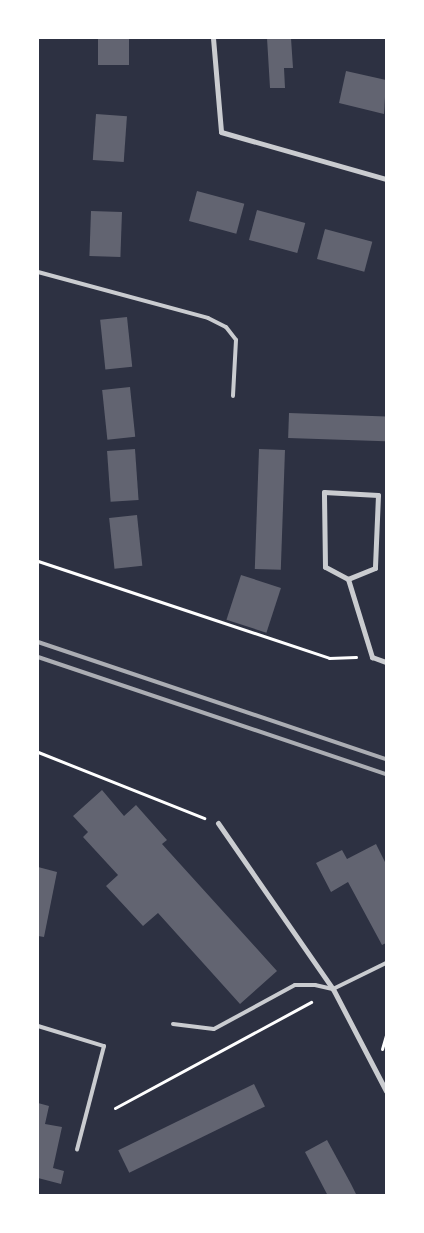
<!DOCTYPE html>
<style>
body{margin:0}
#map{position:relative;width:424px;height:1233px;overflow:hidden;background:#2d3142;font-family:"DejaVu Sans",sans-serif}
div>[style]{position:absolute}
.building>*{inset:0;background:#626471;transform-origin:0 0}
.path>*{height:3px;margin:-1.5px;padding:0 1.5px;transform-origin:1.5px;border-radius:1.5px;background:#fff}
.service>*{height:4px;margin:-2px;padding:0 2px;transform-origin:2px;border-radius:2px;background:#caccd0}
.minor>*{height:5px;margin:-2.5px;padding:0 2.5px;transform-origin:2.5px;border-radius:2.5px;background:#caccd0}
.rail>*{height:4px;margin:-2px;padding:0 2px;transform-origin:2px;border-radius:2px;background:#abadb3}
span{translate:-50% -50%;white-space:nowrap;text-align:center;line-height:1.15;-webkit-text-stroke:4px #fff;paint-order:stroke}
.frame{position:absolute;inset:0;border:39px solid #fff;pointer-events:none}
</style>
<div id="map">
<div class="building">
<div style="left:98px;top:38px;width:31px;height:27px"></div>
<div style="clip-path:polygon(267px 38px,291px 38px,293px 68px,284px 68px,285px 88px,270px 88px)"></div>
<div style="clip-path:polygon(346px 71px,386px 80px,384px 114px,339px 103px)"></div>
<div style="left:96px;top:114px;width:31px;height:46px;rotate:4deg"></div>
<div style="left:197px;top:191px;width:49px;height:31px;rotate:15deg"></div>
<div style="left:257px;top:210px;width:50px;height:31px;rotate:15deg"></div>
<div style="left:91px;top:211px;width:31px;height:45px;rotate:2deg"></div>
<div style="left:325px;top:229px;width:49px;height:31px;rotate:15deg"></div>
<div style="left:127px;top:317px;width:50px;height:27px;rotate:84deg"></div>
<div style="left:130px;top:387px;width:50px;height:28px;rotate:84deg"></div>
<div style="left:289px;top:413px;width:97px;height:25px;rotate:2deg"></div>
<div style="left:135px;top:449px;width:51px;height:28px;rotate:86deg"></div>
<div style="left:259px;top:449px;width:26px;height:120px;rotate:2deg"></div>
<div style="left:137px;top:515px;width:51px;height:28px;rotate:84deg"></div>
<div style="left:241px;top:575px;width:42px;height:47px;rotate:18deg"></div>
<div style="clip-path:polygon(102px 790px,124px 816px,136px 805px,167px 840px,162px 844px,277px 971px,240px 1004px,158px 913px,143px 926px,106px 886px,118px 875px,83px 837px,88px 832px,73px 816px)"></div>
<div style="clip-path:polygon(376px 844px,386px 864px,386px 943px,382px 945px,348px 882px,331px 892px,316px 863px,342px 850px,347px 859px)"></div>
<div style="clip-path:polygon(38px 867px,57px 872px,44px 937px,38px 936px)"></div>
<div style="left:254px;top:1084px;width:25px;height:151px;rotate:64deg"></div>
<div style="clip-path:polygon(38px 1103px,49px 1106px,45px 1124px,62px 1127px,53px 1168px,64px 1171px,61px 1184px,38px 1178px)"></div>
<div style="clip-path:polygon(327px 1140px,351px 1184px,357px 1196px,328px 1196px,305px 1152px)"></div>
</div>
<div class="path">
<div style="left:38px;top:561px;width:307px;rotate:18.4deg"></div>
<div style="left:329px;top:658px;width:27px;rotate:-2deg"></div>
<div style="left:38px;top:752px;width:179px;rotate:21.7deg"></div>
<div style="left:382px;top:1049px;width:15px;rotate:-74deg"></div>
<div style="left:115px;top:1108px;width:223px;rotate:-28.4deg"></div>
</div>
<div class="service">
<div style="left:38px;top:272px;width:176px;rotate:15.1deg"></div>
<div style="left:208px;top:318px;width:20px;rotate:27deg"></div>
<div style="left:226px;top:327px;width:16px;rotate:52deg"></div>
<div style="left:236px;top:340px;width:56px;rotate:93.1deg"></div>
<div style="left:173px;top:1024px;width:41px;rotate:7deg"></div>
<div style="left:214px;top:1029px;width:92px;rotate:-28.5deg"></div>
<div style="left:295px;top:985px;width:20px"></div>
<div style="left:315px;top:985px;width:18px;rotate:13deg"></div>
<div style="left:333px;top:989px;width:59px;rotate:-26.1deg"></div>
<div style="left:38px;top:1026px;width:69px;rotate:16.9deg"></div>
<div style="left:104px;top:1046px;width:107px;rotate:104.6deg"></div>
</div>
<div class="minor">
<div style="left:213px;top:38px;width:94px;rotate:85.1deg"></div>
<div style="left:221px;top:132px;width:172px;rotate:15.9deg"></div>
<div style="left:324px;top:492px;width:54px;rotate:3.2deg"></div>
<div style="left:378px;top:495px;width:73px;rotate:92.4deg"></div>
<div style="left:375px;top:568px;width:29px;rotate:158deg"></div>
<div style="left:348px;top:579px;width:26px;rotate:-152deg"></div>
<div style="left:325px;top:567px;width:75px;rotate:-90.8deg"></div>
<div style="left:348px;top:579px;width:82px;rotate:72.9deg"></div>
<div style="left:372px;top:657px;width:15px;rotate:20deg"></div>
<div style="left:218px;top:823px;width:202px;rotate:55.3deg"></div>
<div style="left:333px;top:989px;width:115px;rotate:62.5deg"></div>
</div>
<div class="rail">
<div style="left:38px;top:642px;width:367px;rotate:18.6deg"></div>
<div style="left:38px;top:657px;width:367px;rotate:18.6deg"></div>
</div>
<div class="frame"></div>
</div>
